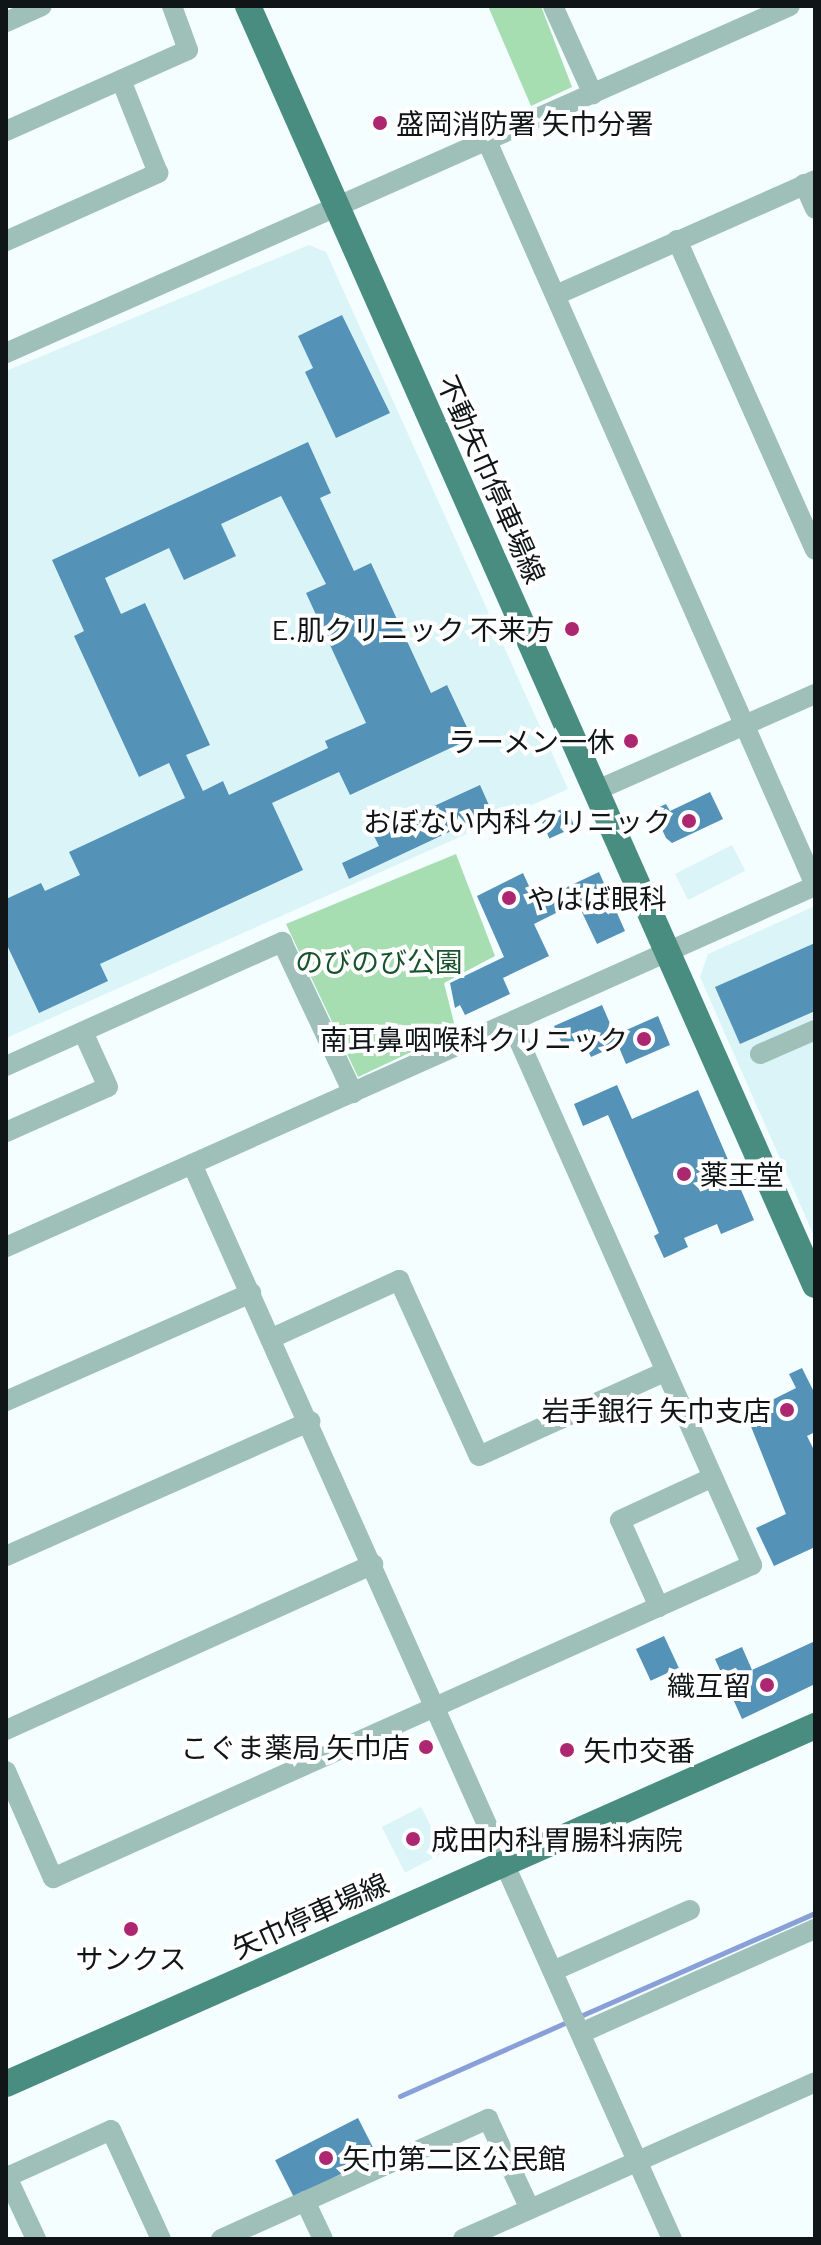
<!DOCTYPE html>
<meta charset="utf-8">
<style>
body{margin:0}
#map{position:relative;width:821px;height:2245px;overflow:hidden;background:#f4fdff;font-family:Barlow,"Noto Sans JP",sans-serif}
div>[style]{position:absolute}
.built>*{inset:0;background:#dbf4f8;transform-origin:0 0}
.green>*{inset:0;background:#a6deb1}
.stream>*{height:5px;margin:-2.5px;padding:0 2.5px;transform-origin:2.5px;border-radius:2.5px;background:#88a0d7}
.building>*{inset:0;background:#5492b7;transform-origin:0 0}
.minor>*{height:20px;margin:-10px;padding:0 10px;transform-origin:10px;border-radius:10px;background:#9ec0b8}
.major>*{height:26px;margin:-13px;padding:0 13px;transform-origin:13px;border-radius:13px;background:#498d80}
.dots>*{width:22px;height:22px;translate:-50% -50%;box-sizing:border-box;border:4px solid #fff;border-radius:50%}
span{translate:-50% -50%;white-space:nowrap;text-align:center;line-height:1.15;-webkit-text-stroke:8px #fff;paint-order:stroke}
.poi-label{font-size:28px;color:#101617}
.left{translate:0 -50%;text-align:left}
.right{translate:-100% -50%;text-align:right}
.street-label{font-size:28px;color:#101617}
.park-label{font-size:28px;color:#18542b}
.frame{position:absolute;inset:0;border:8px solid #101617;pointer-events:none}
</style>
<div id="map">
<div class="built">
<div style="clip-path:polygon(309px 245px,326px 252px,568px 789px,6px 1038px,6px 371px)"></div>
<div style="left:732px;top:845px;width:29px;height:64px;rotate:63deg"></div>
<div style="clip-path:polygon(815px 906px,815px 1238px,700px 977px,708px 954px)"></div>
<div style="left:421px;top:1807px;width:51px;height:44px;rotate:63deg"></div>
</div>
<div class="green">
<div style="clip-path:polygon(488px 6px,541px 6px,572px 87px,531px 106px)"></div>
<div style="clip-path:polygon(456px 854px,495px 956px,444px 983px,456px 1031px,358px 1077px,286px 924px)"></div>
</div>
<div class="stream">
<div style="left:578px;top:2017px;width:259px;rotate:-23.7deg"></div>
<div style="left:400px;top:2096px;width:185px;rotate:-23.9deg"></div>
</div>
<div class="building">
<div style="clip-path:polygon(342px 315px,390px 413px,336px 438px,305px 372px,313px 368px,298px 336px)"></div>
<div style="clip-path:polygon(evenodd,308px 442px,331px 493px,320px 498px,354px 571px,371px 563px,431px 693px,447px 685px,472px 738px,350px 795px,339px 772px,272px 803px,303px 870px,100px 964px,108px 981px,39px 1013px,6px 943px,6px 899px,41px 883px,45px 891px,80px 875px,69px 852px,185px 798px,169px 763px,139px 777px,74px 636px,84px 631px,52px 560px,308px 442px,281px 496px,326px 584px,306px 593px,366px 723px,325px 741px,328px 748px,229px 795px,223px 781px,203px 791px,186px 755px,210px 745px,145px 603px,121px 614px,105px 578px,169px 548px,184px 580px,236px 556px,221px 524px,281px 496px)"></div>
<div style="clip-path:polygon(480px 785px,492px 812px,349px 879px,342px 863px,379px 846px,373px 834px)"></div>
<div style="clip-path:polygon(710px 792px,723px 819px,672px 843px,666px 838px,653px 810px,666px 804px,670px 811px)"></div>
<div style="left:566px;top:807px;width:22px;height:28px;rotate:66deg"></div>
<div style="clip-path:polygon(599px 872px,625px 931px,597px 944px,579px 906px,562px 910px,534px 924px,549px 956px,503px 978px,510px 994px,465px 1015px,460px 1005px,455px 1008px,450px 983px,504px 957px,477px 896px,523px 873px,534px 897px,544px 898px)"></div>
<div style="clip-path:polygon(815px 943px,815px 1011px,740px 1044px,715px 987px)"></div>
<div style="clip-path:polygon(602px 1005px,615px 1035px,658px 1016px,670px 1045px,626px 1064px,618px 1045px,591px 1057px,582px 1038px,563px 1046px,554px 1026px)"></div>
<div style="clip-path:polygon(617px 1085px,632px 1119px,698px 1090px,754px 1220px,721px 1234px,717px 1224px,684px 1238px,688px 1247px,664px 1258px,654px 1236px,659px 1233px,608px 1115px,583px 1126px,574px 1104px)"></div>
<div style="clip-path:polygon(802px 1368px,815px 1394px,815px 1432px,807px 1436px,815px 1452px,815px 1547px,774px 1566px,756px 1528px,786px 1514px,748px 1419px,761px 1413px,758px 1407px,796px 1388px,789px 1374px)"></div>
<div style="left:664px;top:1636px;width:35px;height:31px;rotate:65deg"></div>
<div style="clip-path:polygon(815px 1641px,815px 1684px,742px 1719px,715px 1659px,742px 1647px,752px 1670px)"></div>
<div style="left:358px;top:2118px;width:42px;height:93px;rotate:63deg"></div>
</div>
<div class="minor">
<div style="left:553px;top:6px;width:97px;rotate:65.6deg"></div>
<div style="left:6px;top:22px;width:39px;rotate:-24deg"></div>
<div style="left:6px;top:131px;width:199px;rotate:-24deg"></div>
<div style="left:188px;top:50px;width:47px;rotate:-110deg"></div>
<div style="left:487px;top:141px;width:813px;rotate:66.21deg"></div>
<div style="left:804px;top:184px;width:27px;rotate:66deg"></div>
<div style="left:677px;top:240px;width:339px;rotate:66deg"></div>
<div style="left:6px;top:241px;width:167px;rotate:-24.1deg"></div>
<div style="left:158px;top:173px;width:100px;rotate:-111.7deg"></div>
<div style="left:556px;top:295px;width:283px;rotate:-23.9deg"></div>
<div style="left:6px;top:353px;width:857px;rotate:-23.87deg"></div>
<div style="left:595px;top:791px;width:240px;rotate:-23.8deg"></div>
<div style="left:760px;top:1054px;width:60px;rotate:-23.6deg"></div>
<div style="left:6px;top:1066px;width:303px;rotate:-24.2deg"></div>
<div style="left:282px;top:942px;width:167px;rotate:64.8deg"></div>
<div style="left:6px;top:1132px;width:111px;rotate:-23.8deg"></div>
<div style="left:108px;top:1087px;width:60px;rotate:-114.4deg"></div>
<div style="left:192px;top:1164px;width:1177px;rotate:65.94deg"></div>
<div style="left:6px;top:1247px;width:886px;rotate:-24.05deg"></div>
<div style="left:272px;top:1338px;width:140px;rotate:-24.5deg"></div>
<div style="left:399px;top:1280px;width:193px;rotate:65.6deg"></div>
<div style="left:479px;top:1456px;width:205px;rotate:-24.4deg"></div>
<div style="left:6px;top:1401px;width:268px;rotate:-23.8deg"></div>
<div style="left:6px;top:1556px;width:333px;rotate:-23.9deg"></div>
<div style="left:659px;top:1607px;width:95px;rotate:-114.1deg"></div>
<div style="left:620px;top:1520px;width:102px;rotate:-24.8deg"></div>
<div style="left:6px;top:1730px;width:403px;rotate:-24.3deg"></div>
<div style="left:6px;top:1771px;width:117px;rotate:66.3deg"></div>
<div style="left:53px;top:1878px;width:766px;rotate:-24.12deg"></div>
<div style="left:752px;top:1565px;width:593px;rotate:-113.97deg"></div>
<div style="left:553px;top:1971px;width:150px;rotate:-24deg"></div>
<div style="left:581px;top:2033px;width:256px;rotate:-24deg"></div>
<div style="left:6px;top:2175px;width:71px;rotate:64.9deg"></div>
<div style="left:7px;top:2177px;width:114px;rotate:-24.3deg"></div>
<div style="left:111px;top:2130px;width:120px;rotate:65.4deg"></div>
<div style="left:305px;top:2201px;width:42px;rotate:64.7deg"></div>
<div style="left:221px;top:2239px;width:293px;rotate:-24.2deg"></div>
<div style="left:488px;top:2119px;width:99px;rotate:65deg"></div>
<div style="left:463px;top:2239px;width:385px;rotate:-24deg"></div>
</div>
<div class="major">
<div style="left:248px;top:6px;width:1399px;rotate:66.09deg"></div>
<div style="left:6px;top:2084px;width:885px;rotate:-23.87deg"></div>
</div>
<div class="dots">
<div style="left:380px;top:123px;background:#ac276f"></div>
<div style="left:572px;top:629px;background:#ac276f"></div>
<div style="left:631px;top:741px;background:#ac276f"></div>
<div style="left:689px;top:821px;background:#ac276f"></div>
<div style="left:509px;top:898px;background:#ac276f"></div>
<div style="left:644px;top:1039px;background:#ac276f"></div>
<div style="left:684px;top:1174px;background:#ac276f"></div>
<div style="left:787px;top:1410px;background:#ac276f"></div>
<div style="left:767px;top:1685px;background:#ac276f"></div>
<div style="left:426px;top:1747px;background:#ac276f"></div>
<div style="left:567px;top:1750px;background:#ac276f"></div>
<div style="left:413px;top:1839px;background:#ac276f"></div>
<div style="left:131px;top:1929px;background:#ac276f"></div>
<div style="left:326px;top:2158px;background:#ac276f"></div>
</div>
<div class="poi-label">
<span class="left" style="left:396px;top:123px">盛岡消防署 矢巾分署</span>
<span class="right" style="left:554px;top:629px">E.肌クリニック 不来方</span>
<span class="right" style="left:615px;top:741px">ラーメン一休</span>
<span class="right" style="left:671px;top:821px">おぼない内科クリニック</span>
<span class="left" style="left:527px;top:898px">やはば眼科</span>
<span class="right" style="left:628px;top:1039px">南耳鼻咽喉科クリニック</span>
<span class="left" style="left:700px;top:1174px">薬王堂</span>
<span class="right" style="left:771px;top:1410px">岩手銀行 矢巾支店</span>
<span class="right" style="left:751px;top:1685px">織互留</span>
<span class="right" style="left:410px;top:1747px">こぐま薬局 矢巾店</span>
<span class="left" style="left:583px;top:1750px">矢巾交番</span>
<span class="left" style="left:431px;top:1839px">成田内科胃腸科病院</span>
<span style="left:131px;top:1958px">サンクス</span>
<span class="left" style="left:342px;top:2158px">矢巾第二区公民館</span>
</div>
<div class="street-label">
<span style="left:492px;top:479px;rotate:66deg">不動矢巾停車場線</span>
<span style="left:310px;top:1915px;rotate:-24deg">矢巾停車場線</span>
</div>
<div class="park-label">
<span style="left:379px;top:961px">のびのび公園</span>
</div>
<div class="frame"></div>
</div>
